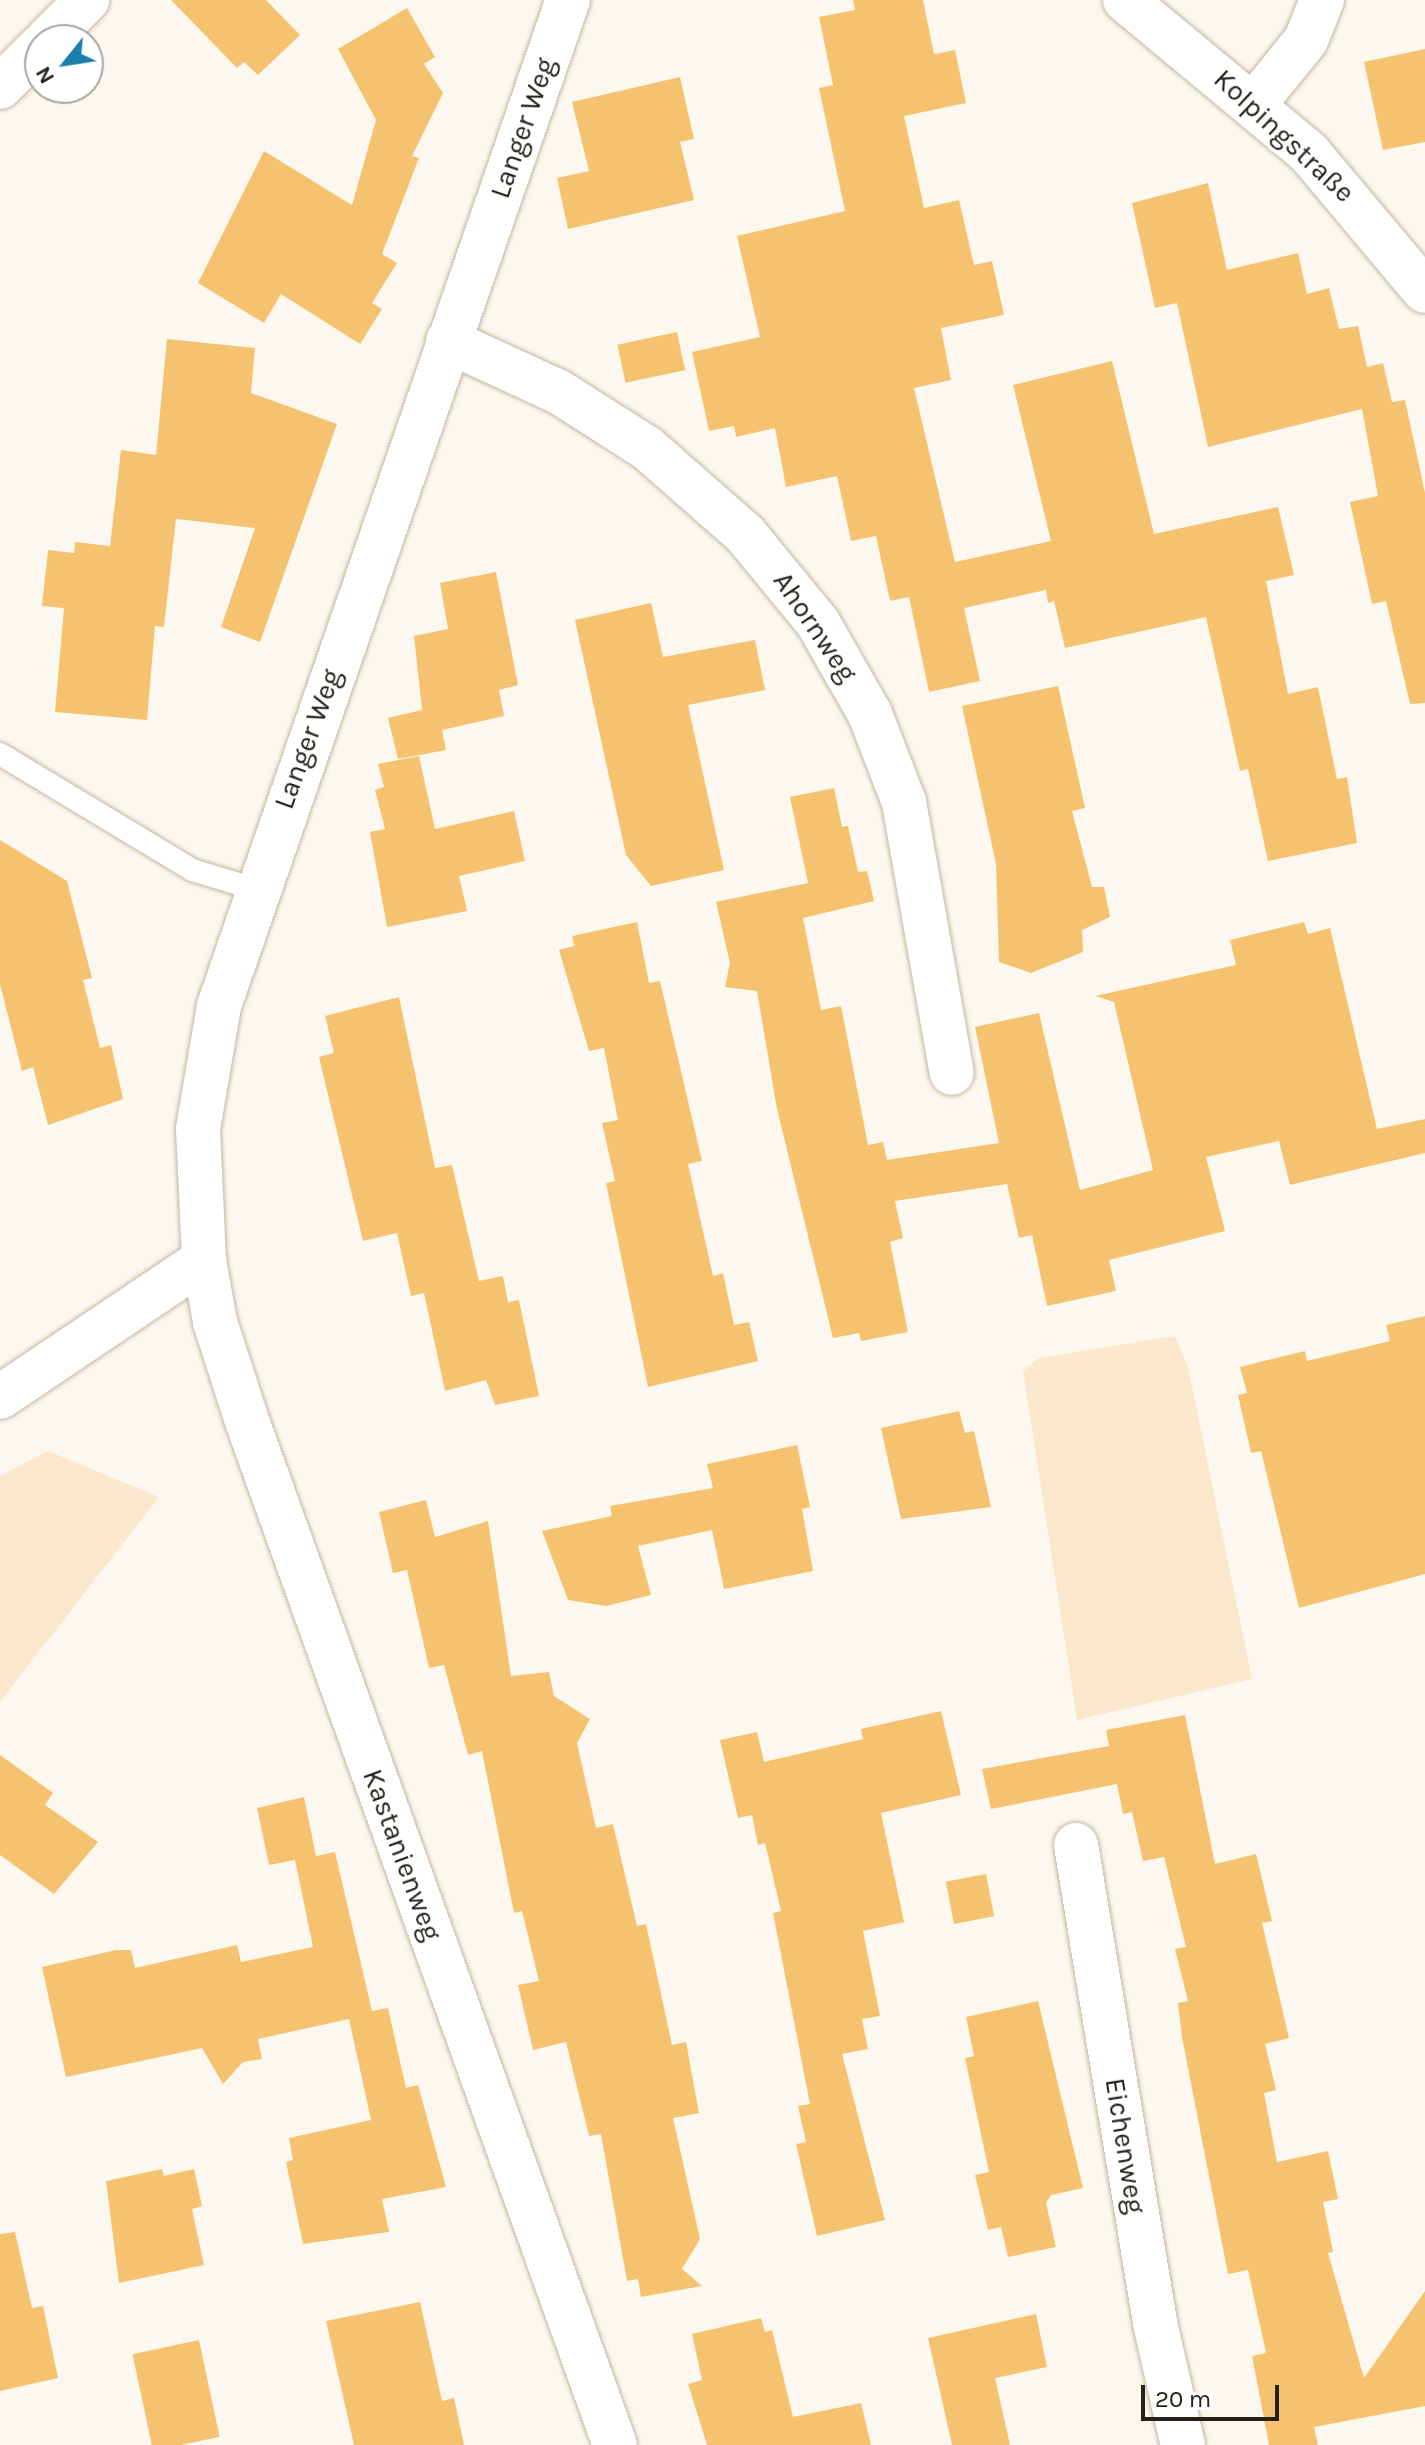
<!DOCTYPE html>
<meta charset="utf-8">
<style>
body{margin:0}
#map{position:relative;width:1425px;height:2445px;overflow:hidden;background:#fdf8ef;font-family:Karla,sans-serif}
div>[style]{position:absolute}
.green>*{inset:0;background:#fbe8cc}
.building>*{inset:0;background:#f5c26f;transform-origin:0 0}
.roads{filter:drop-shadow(0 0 2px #c4b6a1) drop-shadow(0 0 2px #c4b6a1)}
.service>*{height:22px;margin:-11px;padding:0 11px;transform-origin:11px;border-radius:11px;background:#fff}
.minor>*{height:44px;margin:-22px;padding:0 22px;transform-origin:22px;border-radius:22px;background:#fff}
span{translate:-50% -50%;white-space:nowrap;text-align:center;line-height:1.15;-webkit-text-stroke:7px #fff;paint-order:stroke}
.street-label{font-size:28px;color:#252018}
.north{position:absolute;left:24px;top:24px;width:80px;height:80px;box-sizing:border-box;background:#fff;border:2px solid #a8a6a3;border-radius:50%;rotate:240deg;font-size:22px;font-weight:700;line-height:32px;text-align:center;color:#252018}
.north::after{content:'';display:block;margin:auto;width:28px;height:36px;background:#1a7faa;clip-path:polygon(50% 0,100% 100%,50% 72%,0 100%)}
.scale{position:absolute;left:1141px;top:2385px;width:138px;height:36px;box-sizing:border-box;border:4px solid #252018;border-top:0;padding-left:10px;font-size:24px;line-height:28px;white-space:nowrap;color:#252018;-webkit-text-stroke:6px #fff;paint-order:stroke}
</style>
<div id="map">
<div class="green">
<div style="clip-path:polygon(1175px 1336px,1188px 1367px,1252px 1679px,1077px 1720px,1023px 1371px,1039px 1358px)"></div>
<div style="clip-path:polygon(48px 1451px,159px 1497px,0 1702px,0 1476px)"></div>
</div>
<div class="building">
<div style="clip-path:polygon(171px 0,266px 0,300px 35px,258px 75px,244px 62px,237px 68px)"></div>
<div style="clip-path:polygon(853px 0,923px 0,934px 54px,955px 50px,966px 103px,904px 116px,924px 208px,959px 200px,974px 265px,992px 261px,1004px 315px,941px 328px,951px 380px,914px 388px,955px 562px,1051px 541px,1013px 385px,1112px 361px,1154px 534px,1278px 507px,1294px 575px,1266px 581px,1288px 694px,1318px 687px,1337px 779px,1347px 777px,1357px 843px,1268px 861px,1248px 769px,1240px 771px,1206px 617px,1065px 648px,1054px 601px,1048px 603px,1046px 590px,964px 608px,980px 681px,929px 692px,909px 597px,890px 601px,876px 536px,851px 541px,837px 476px,786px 487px,775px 428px,736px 437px,734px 426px,709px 431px,692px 352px,760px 337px,737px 236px,845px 211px,819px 88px,833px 85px,819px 17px,855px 10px)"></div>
<div style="clip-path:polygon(407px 8px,435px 57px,424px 64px,443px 93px,412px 156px,419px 158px,382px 254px,397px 263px,372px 303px,382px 309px,360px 344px,281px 294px,264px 323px,198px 283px,264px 151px,352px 205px,376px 120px,338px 49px)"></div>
<div style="clip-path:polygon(1425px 49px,1425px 142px,1383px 150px,1364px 62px)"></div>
<div style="clip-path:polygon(680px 77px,694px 139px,680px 142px,694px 200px,568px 229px,557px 178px,589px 171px,572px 102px)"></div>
<div style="clip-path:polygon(1208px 183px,1227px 270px,1298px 253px,1307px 294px,1329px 288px,1339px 329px,1358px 326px,1367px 367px,1383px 363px,1392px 402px,1405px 400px,1425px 493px,1425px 703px,1410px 704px,1386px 601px,1372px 604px,1350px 502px,1378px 496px,1362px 409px,1208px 447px,1177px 303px,1155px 308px,1132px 203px)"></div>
<div style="left:677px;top:332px;width:39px;height:61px;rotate:78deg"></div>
<div style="clip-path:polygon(167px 339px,255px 348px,251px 393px,337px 424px,260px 642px,221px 627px,255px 528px,176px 519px,164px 627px,155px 626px,147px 720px,55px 712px,64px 608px,42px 606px,48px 550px,74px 553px,75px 542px,110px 546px,121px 450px,156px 455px)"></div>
<div style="clip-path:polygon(496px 572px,518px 685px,499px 690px,504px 716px,442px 730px,446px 750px,398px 759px,388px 718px,422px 710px,414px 636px,448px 629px,440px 583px)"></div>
<div style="clip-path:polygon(651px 603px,663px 657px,755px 640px,765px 690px,688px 705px,724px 870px,651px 886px,626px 855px,575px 620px)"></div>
<div style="clip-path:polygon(1058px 686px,1085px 808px,1072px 811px,1092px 887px,1104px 887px,1110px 917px,1082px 930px,1083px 952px,1031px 973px,999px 962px,996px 864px,962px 706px)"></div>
<div style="clip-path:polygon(419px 756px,435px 829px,514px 811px,525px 861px,459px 876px,467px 911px,387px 927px,370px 832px,385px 829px,375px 790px,384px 787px,378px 764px)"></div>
<div style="clip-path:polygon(834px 788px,842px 827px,848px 826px,858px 872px,867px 871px,874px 901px,803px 918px,821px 1010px,841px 1006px,868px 1145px,883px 1142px,887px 1160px,999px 1143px,975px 1027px,1039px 1013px,1080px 1190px,1153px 1170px,1114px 1002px,1095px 996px,1236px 965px,1230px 940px,1304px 922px,1308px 934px,1330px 928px,1377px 1129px,1425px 1119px,1425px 1153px,1290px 1185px,1279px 1141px,1206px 1157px,1225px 1231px,1109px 1260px,1116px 1291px,1047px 1306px,1032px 1235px,1019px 1238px,1007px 1184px,895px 1201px,903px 1238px,890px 1242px,908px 1332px,861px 1341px,859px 1333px,833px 1338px,777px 1109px,757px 991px,725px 987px,730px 963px,716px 902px,808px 883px,790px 797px)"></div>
<div style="clip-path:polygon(0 840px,67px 881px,92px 978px,83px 980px,100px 1048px,111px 1045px,123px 1099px,48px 1125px,33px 1067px,22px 1071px,0 984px)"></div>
<div style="clip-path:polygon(637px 922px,649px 983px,660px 981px,702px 1161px,688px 1164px,713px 1276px,723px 1273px,734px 1325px,749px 1322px,758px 1361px,648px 1387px,606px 1183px,615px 1181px,602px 1123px,618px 1120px,604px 1048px,589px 1051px,559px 950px,574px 946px,572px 936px)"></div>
<div style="clip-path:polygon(399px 997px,435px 1168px,452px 1165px,479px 1281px,503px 1276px,508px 1302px,519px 1300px,539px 1396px,495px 1405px,486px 1380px,445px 1391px,424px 1293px,411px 1296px,397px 1233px,363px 1241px,319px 1057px,334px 1053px,325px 1016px)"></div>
<div style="clip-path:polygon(1425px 1316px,1425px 1574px,1299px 1608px,1261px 1451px,1251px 1453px,1238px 1395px,1247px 1393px,1240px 1367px,1305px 1351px,1307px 1361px,1390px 1341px,1386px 1325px)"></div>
<div style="clip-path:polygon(959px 1411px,965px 1433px,974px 1431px,991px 1507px,901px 1519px,881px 1428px)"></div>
<div style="clip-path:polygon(797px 1445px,810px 1507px,802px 1509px,813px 1571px,724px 1589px,712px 1530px,638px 1546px,651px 1595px,606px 1606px,568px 1600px,542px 1531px,612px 1516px,610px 1506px,713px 1488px,707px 1464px)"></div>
<div style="clip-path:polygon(426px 1500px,435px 1537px,488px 1521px,511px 1676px,549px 1672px,554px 1696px,590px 1719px,577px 1743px,596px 1828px,613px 1824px,637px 1926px,646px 1924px,672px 2045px,686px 2042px,699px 2113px,673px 2118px,700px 2239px,682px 2269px,702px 2286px,641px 2297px,638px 2279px,627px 2281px,601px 2134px,589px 2136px,566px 2042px,533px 2050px,518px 1985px,539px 1981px,522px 1911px,514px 1913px,482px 1751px,468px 1755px,444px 1665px,429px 1668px,407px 1570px,393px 1573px,379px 1512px)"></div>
<div style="clip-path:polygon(941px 1711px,961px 1795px,881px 1813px,904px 1922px,863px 1931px,880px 2016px,862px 2019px,868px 2049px,842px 2054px,885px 2220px,817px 2236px,796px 2144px,806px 2142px,798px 2106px,810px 2104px,773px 1913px,781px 1911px,765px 1843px,758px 1845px,752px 1815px,738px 1818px,720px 1740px,757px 1732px,764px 1762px,863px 1739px,861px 1729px)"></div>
<div style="clip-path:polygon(1185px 1715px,1215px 1864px,1256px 1854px,1272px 1921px,1262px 1923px,1289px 2038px,1265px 2044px,1276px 2090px,1264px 2093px,1277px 2162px,1328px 2151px,1338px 2199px,1323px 2202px,1333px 2252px,1328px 2253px,1364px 2378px,1425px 2291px,1425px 2406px,1314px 2427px,1318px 2445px,1269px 2445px,1252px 2356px,1266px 2353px,1248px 2270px,1228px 2274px,1182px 2037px,1178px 2003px,1188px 2001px,1175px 1949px,1186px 1947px,1164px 1857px,1143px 1861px,1132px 1812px,1123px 1814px,1117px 1784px,991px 1809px,982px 1769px,1109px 1746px,1106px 1730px)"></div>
<div style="clip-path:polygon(0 1755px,53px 1793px,45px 1805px,98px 1842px,54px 1894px,0 1855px)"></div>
<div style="clip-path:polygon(304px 1797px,316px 1856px,335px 1852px,372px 2011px,388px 2008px,406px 2088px,418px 2085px,446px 2187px,382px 2199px,389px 2232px,303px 2244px,286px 2162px,293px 2160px,289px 2138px,371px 2120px,349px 2019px,258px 2039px,262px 2059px,243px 2062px,223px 2084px,202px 2048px,66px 2077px,42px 1967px,116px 1950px,131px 1950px,135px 1968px,237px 1945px,241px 1962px,313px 1947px,295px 1860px,269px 1865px,257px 1808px)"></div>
<div style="left:986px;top:1874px;width:43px;height:41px;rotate:79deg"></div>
<div style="clip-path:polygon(1038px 2001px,1083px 2188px,1051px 2195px,1046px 2203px,1056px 2247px,1008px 2257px,1001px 2227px,988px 2230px,975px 2175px,989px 2172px,965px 2058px,974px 2056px,966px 2017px)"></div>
<div style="clip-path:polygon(162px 2169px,164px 2176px,194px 2169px,202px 2206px,192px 2209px,204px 2265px,119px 2283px,106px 2181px)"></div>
<div style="clip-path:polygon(15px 2232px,32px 2308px,43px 2306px,58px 2378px,0 2391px,0 2234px)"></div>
<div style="clip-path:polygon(420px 2302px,442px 2401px,454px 2398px,464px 2445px,354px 2445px,326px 2321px)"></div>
<div style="clip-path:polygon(1036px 2314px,1047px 2367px,995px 2378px,1010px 2445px,952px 2445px,928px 2338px)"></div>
<div style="clip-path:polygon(761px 2318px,765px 2332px,772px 2330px,793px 2417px,861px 2403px,871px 2445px,707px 2445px,688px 2384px,702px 2380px,692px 2334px)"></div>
<div style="left:199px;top:2340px;width:99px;height:68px;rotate:78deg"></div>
</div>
<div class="roads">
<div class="service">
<div style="left:0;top:754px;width:224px;rotate:31.1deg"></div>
<div style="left:192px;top:870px;width:66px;rotate:16.8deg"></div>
</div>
<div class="minor">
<div style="left:1125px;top:0;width:239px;rotate:39.7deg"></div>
<div style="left:1309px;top:153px;width:180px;rotate:50deg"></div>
<div style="left:47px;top:40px;width:57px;rotate:-45deg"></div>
<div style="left:0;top:87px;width:57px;rotate:-45deg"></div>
<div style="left:1255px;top:103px;width:81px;rotate:-51deg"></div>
<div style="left:1306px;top:40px;width:43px;rotate:-68.2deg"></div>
<div style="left:448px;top:341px;width:122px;rotate:24.7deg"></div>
<div style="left:559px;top:392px;width:104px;rotate:32.5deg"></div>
<div style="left:647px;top:448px;width:130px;rotate:41.3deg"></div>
<div style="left:745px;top:534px;width:115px;rotate:50.6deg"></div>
<div style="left:818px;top:623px;width:105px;rotate:60.3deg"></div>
<div style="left:870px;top:714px;width:94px;rotate:68.9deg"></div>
<div style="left:904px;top:802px;width:275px;rotate:80deg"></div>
<div style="left:204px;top:1260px;width:63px;rotate:79.9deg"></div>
<div style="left:215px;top:1322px;width:101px;rotate:72.1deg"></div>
<div style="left:246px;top:1418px;width:1091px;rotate:70.24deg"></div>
<div style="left:0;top:1397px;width:246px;rotate:-33.9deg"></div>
<div style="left:204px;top:1260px;width:131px;rotate:-92.6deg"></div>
<div style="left:198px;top:1129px;width:125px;rotate:-80.3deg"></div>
<div style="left:219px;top:1006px;width:1065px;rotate:-70.87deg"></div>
<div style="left:1076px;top:1845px;width:484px;rotate:80.6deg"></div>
<div style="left:1155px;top:2323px;width:125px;rotate:77.1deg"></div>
</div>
</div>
<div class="street-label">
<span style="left:523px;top:128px;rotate:-71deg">Langer Weg</span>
<span style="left:1284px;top:136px;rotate:43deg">Kolpingstraße</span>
<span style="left:815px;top:627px;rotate:56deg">Ahornweg</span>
<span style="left:308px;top:739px;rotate:-70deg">Langer Weg</span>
<span style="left:402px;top:1855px;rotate:70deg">Kastanienweg</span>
<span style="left:1125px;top:2146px;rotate:81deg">Eichenweg</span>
</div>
<div class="north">N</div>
<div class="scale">20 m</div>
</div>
